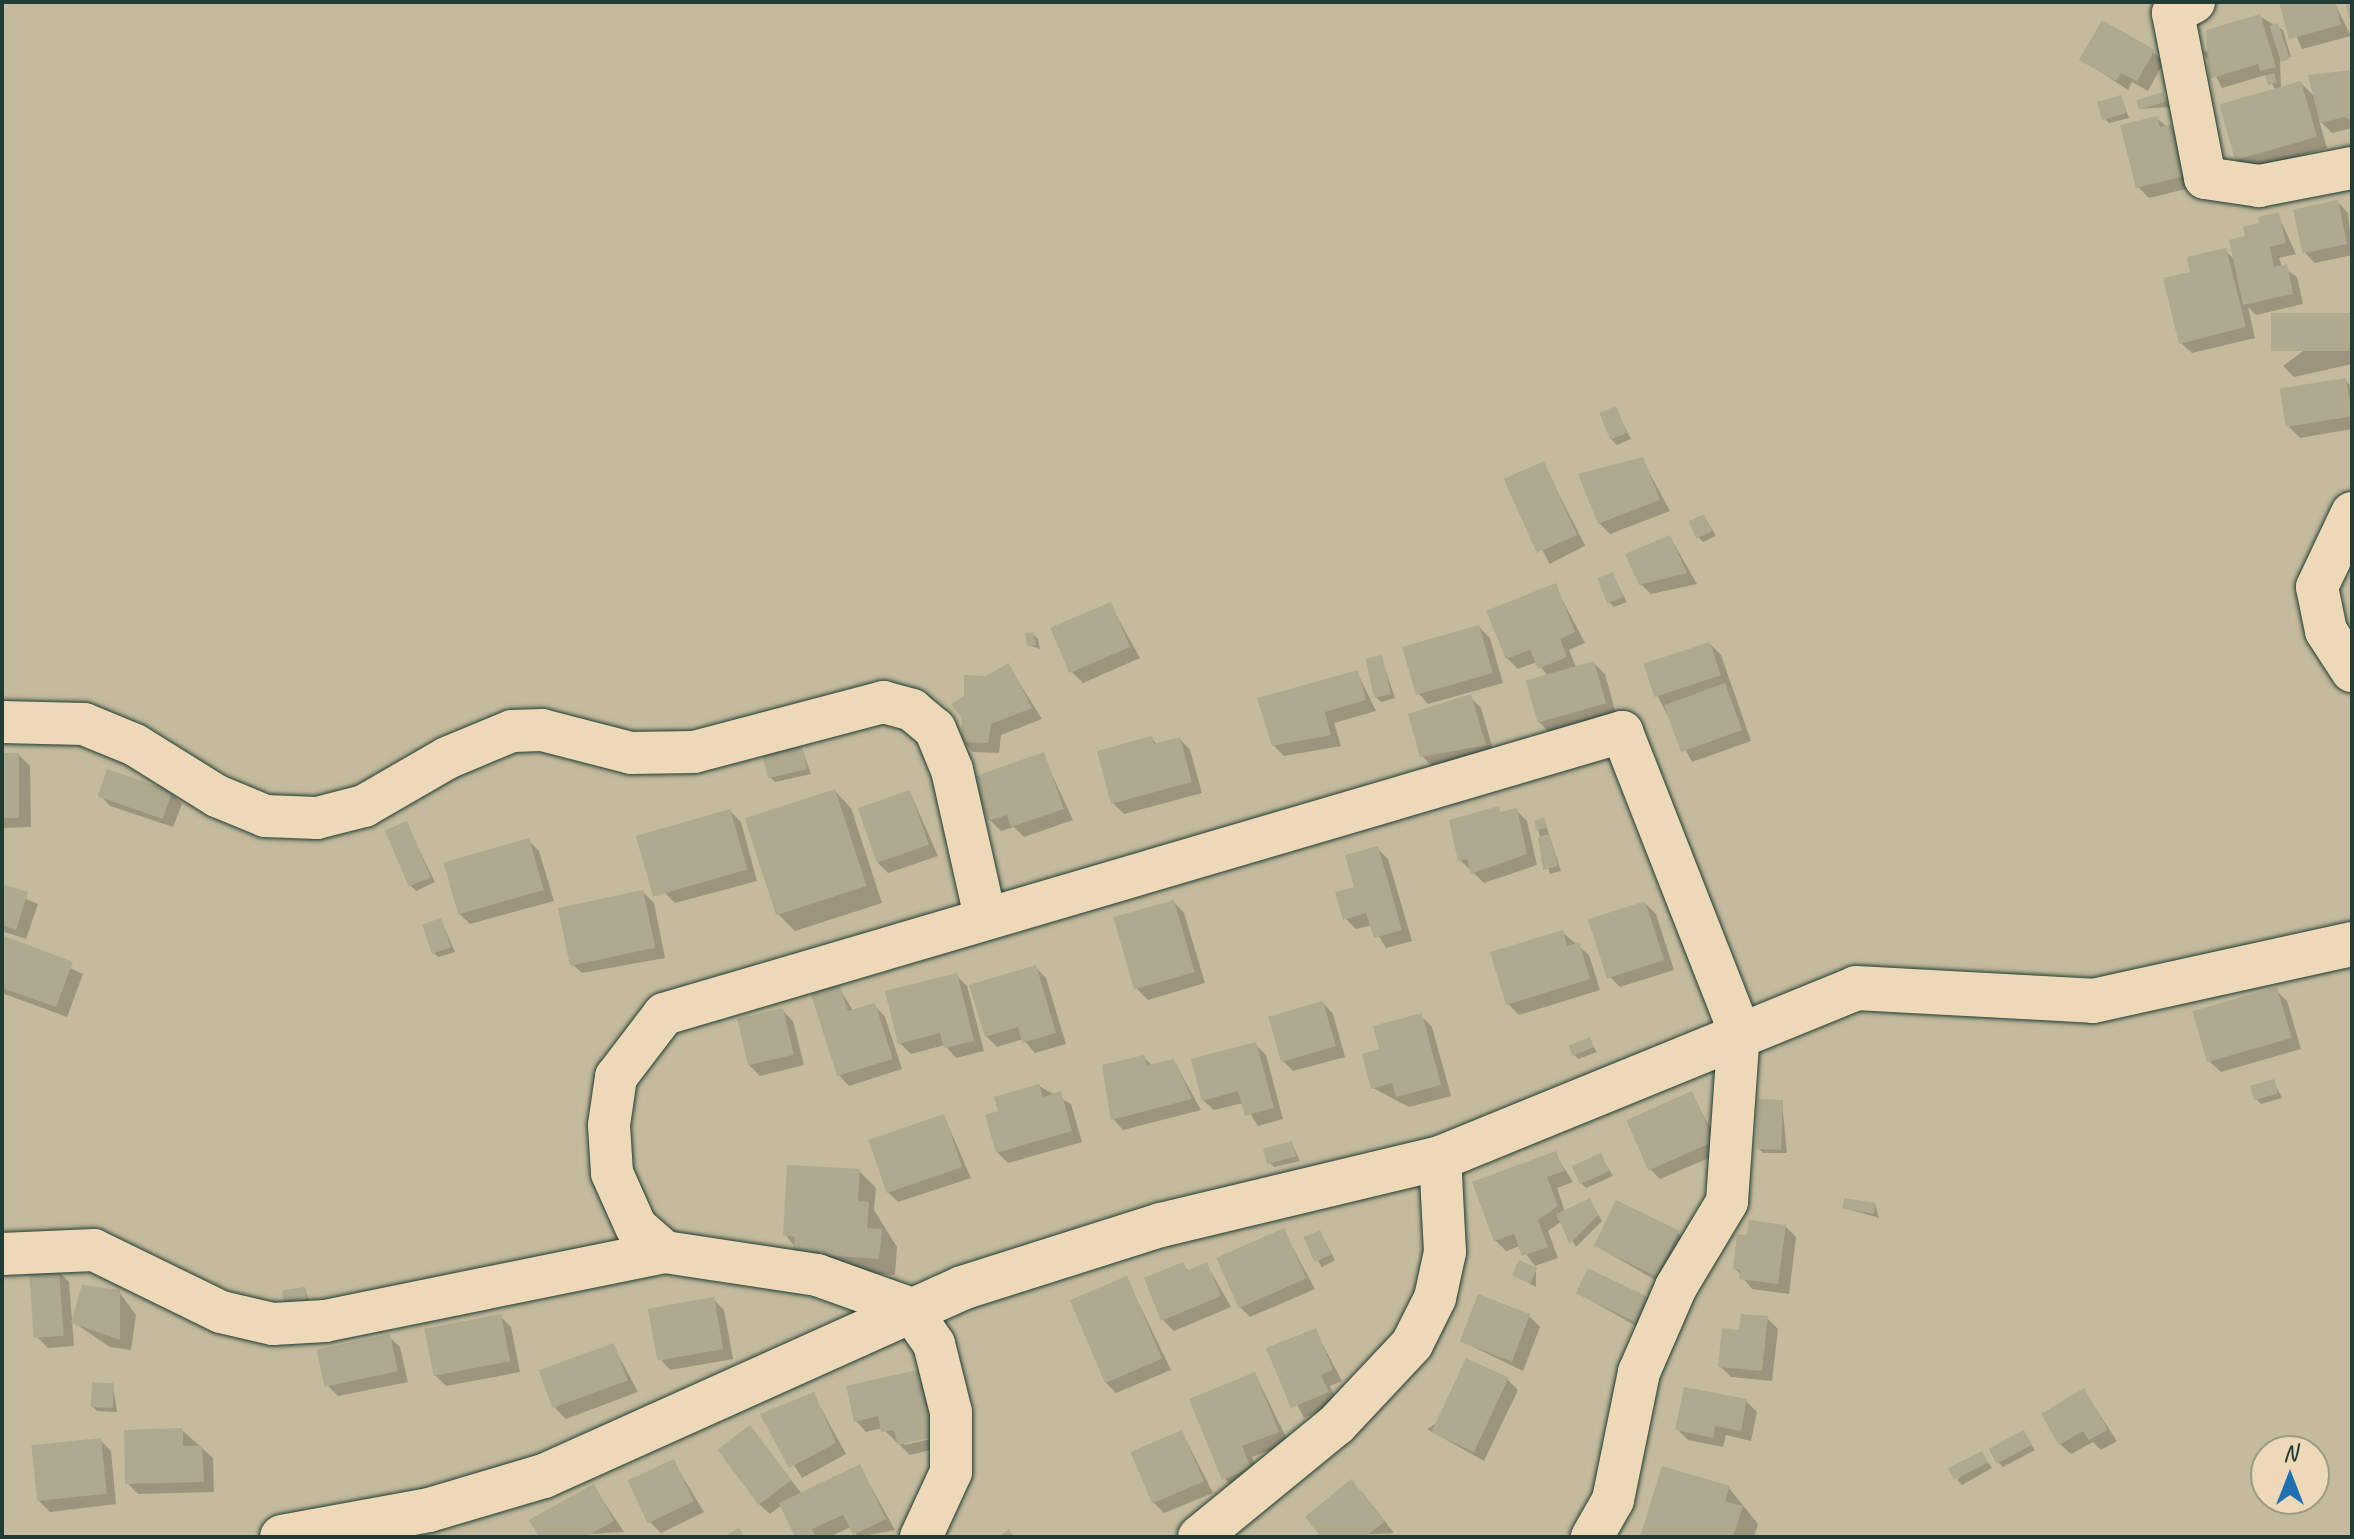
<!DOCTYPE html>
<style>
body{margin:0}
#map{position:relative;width:2354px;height:1539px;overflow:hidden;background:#e5d3b2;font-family:Caveat,sans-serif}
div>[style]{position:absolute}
.green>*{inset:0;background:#c4ba9d}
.shadow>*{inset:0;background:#0003;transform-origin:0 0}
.building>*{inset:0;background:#aea98f;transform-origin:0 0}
.roads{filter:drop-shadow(0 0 2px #1f3d34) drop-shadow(0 0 2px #1f3d34)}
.street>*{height:42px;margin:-21px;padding:0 21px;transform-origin:21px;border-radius:21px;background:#edd9b7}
.secondary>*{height:44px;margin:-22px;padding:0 22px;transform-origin:22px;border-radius:22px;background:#edd9b7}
span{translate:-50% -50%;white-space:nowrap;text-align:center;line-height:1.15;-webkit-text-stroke:6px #edd9b7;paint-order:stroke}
.frame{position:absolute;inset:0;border:4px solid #1f3d34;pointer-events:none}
.north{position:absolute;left:2250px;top:1435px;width:80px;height:80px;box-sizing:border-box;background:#edd9b7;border:2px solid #9b9b83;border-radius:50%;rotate:0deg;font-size:22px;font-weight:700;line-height:32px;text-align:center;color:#1f3d34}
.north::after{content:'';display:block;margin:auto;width:28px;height:36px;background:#1f6fb2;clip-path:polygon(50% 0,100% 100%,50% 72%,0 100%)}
</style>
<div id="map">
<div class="green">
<div style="clip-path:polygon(evenodd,2px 2px,2352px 2px,2352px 1537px,2px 1537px,2px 2px,2266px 1451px,2314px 1451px,2314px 1499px,2266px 1499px,2266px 1451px)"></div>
</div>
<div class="shadow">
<div style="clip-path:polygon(2281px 2px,2334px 2px,2351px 36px,2302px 49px)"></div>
<div style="clip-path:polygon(2259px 16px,2283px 30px,2291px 57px,2280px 58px,2281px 88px,2301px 83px,2315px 97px,2352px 75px,2352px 128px,2332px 133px,2319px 120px,2327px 148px,2247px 170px,2236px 159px,2276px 90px,2266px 75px,2222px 88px,2204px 53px)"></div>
<div style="clip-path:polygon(2153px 52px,2164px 62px,2148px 91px,2132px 82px,2128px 90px,2082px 60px)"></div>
<div style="clip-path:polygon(2162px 94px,2169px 107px,2141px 109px)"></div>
<div style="clip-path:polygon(2121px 97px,2129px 118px,2109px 123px,2104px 118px)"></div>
<div style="clip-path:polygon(2156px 118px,2182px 138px,2194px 187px,2149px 198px,2138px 187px)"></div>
<div style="clip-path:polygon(2338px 202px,2348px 213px,2352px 255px,2315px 263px,2304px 252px)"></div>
<div style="clip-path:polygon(2278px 215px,2296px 254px,2279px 258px,2282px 267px,2297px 277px,2303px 304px,2256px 315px,2248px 307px,2255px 338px,2192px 353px,2181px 343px,2193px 273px,2225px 250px,2235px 260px,2247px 238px)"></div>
<div style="clip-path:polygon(2352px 315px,2352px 364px,2294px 377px,2283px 366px)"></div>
<div style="clip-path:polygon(2345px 380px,2352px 387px,2352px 429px,2300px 438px,2289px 427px)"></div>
<div style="clip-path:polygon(1615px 409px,1631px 439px,1617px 445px,1612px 440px)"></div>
<div style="clip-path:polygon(1642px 459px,1670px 511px,1610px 534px,1599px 523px)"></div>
<div style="left:1543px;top:463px;width:93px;height:40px;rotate:63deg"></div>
<div style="clip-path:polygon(1704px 516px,1716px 536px,1703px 542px,1698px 537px)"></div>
<div style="clip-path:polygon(1670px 537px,1697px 584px,1651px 594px,1640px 583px)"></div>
<div style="clip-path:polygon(1612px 574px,1627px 602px,1614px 607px,1609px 602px)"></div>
<div style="clip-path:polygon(1555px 586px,1585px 643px,1569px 650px,1576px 667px,1594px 663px,1605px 674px,1616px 714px,1549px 732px,1538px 721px,1547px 675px,1537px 662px,1518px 669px,1507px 658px)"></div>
<div style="clip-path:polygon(1110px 604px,1140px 658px,1083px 683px,1072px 672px)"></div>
<div style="clip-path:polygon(1479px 627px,1490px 638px,1503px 683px,1428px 704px,1418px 693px)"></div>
<div style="clip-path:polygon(1033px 634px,1038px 639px,1040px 649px,1029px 645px)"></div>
<div style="clip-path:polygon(1710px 644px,1721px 655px,1751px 741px,1692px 762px,1657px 695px)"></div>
<div style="clip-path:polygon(1381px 657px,1395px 698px,1381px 702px,1376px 697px)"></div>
<div style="clip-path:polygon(1008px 665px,1042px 719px,1001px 735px,999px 753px,973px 752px,963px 741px,986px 678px)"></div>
<div style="clip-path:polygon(1357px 672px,1376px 711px,1334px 723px,1341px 746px,1284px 756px,1273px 745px)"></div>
<div style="clip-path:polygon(1470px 697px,1481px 708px,1495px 756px,1433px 767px,1422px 756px)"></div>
<div style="clip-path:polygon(1151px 738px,1158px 745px,1180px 739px,1190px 750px,1202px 793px,1124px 814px,1113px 803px)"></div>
<div style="clip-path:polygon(799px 741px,811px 774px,775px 782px,770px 777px)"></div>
<div style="clip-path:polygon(2px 755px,19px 755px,30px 766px,31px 827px,2px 828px)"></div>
<div style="clip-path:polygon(1043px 755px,1073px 820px,1024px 837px,1014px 827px,1001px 831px,990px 820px)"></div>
<div style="clip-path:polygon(835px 791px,851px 808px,882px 903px,795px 931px,778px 914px)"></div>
<div style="clip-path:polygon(910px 792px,938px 856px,888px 873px,877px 862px)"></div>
<div style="clip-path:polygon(171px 793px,182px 804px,173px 827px,110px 806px,100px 795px)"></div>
<div style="clip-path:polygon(1516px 810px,1527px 821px,1537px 865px,1484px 883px,1460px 860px)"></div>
<div style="clip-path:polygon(730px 811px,741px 822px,757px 881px,675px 903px,664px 892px)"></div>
<div style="clip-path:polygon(1544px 819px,1561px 871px,1550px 874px,1538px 829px)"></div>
<div style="clip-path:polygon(406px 823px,435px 882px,416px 891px,411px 886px)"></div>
<div style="clip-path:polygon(528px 840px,539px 851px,554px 901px,470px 924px,459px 913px)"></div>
<div style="clip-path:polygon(1377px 848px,1388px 859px,1412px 941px,1386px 948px,1372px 925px,1356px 929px,1345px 918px)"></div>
<div style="clip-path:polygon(2px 889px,38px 904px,26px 939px,2px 931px)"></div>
<div style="clip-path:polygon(643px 892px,654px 903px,665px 958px,582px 973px,571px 963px)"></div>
<div style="clip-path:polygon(1174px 902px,1184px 913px,1205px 983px,1148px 1000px,1137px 989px)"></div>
<div style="clip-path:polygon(1645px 903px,1656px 914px,1674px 970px,1620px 987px,1609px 976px,1591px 920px)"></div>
<div style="clip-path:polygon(441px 920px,455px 952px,438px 957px,433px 952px)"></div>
<div style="clip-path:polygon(1562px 932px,1589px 955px,1600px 990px,1519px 1015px,1508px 1004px)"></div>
<div style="clip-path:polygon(2px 937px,83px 974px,67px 1017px,2px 993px)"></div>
<div style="clip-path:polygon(1035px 967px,1046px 978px,1066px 1044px,1035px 1053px,1023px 1039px,997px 1047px,986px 1036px)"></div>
<div style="clip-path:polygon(956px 975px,967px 986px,984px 1051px,956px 1058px,945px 1045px,911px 1054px,900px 1043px)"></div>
<div style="clip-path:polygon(839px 988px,854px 1012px,875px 1006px,885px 1017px,902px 1069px,849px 1086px,839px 1075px)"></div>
<div style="clip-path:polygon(2276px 990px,2287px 1001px,2301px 1049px,2221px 1072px,2210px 1062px)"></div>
<div style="clip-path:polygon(1323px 1003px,1333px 1014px,1345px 1057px,1293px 1071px,1282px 1060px)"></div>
<div style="clip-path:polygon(782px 1010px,793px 1021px,804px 1065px,760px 1076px,749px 1065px)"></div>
<div style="clip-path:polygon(1421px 1016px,1432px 1027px,1451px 1096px,1409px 1107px,1373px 1088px,1382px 1051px)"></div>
<div style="clip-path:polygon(1589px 1039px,1597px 1052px,1578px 1059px,1574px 1054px)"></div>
<div style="clip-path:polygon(1255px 1044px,1266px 1055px,1283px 1119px,1258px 1126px,1243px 1103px,1214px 1110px,1203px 1100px)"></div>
<div style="clip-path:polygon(1143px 1057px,1153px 1066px,1174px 1061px,1201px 1110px,1123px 1130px,1113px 1119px)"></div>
<div style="clip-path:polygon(2274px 1082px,2282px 1098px,2261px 1104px,2256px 1099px)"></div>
<div style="clip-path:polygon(1039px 1086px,1071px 1104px,1082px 1142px,1008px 1163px,997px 1152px,1000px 1112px)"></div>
<div style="clip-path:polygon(1692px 1094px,1723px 1152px,1660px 1179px,1649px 1168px)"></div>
<div style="clip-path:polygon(1782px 1102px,1787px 1153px,1763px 1153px,1758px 1148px)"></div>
<div style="clip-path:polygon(944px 1116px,971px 1178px,898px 1202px,887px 1191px)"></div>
<div style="clip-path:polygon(1292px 1144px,1300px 1161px,1274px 1167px,1269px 1162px)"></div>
<div style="clip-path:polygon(1555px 1154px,1573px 1182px,1557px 1188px,1565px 1212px,1590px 1200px,1602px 1221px,1576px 1247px,1562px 1221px,1548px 1231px,1558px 1258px,1535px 1266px,1520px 1246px,1506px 1251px,1495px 1240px)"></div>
<div style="clip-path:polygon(1600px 1155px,1613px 1176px,1586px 1188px,1581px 1183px)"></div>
<div style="clip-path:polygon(859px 1171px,876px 1188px,874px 1210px,897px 1247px,895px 1275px,812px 1269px,785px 1234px)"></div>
<div style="clip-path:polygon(1875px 1204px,1879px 1218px,1844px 1208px)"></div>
<div style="clip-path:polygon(1785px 1226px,1796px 1237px,1789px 1294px,1752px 1289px,1735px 1268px)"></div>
<div style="clip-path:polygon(1283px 1230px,1315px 1289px,1250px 1317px,1239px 1306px)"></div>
<div style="left:1320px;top:1232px;width:32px;height:15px;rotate:62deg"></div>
<div style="clip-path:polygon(1678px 1233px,1689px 1244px,1667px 1287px,1595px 1245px)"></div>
<div style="clip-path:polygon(1182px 1264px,1190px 1272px,1207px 1265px,1231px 1307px,1174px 1331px,1163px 1320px)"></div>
<div style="clip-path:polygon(1536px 1270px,1536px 1287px,1515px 1276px)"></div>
<div style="clip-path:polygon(58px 1271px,69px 1282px,74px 1346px,48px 1348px,37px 1337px)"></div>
<div style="clip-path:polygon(1127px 1279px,1171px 1370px,1116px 1393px,1105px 1382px)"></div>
<div style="clip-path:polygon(305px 1289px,310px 1304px,286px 1301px)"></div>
<div style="clip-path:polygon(119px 1292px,136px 1315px,131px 1350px,110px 1347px,73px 1322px)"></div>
<div style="clip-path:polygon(1578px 1293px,1661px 1312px,1650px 1334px)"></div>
<div style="clip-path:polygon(713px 1299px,724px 1310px,733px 1359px,670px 1370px,660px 1359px)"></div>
<div style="clip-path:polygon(500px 1316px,511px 1327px,520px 1372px,446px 1386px,435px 1375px)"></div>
<div style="clip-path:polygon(1529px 1316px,1540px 1327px,1523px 1371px,1461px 1341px)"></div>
<div style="clip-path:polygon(1767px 1318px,1778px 1329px,1772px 1381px,1731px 1377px,1720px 1366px,1741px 1332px)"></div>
<div style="clip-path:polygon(1315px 1330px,1342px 1381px,1330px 1386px,1338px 1403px,1304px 1418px,1269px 1349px)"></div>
<div style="clip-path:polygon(389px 1337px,400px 1347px,408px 1382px,338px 1396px,327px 1385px)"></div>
<div style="clip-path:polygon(613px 1345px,638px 1392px,566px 1419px,555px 1408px)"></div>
<div style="clip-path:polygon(922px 1371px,904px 1445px,945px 1436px,947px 1446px,910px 1455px,882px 1428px,866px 1432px,856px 1421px)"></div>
<div style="clip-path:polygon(1255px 1374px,1289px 1443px,1252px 1457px,1260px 1479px,1234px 1489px,1224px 1478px)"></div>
<div style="clip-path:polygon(1507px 1379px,1518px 1390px,1484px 1461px,1427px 1429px)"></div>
<div style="clip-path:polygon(113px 1385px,117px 1412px,97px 1411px,92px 1406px)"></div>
<div style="clip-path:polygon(2084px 1391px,2117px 1441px,2101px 1450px,2093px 1442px,2071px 1454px,2060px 1444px)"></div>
<div style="clip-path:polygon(813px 1394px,846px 1454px,802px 1478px,762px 1414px)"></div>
<div style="clip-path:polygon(1746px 1401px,1757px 1412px,1751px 1441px,1726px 1435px,1723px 1447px,1688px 1440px,1678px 1430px)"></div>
<div style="clip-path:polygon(750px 1428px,802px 1494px,860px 1467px,895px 1530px,858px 1537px,851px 1527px,829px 1537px,797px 1537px,782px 1505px,770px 1514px,759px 1504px)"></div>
<div style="clip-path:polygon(182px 1430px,213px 1458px,214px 1492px,138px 1494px,127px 1483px)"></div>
<div style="clip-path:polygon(1182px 1432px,1213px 1493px,1164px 1513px,1153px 1502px)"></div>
<div style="clip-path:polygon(2024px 1433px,2035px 1450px,2003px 1467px,1998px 1462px)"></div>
<div style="clip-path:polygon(100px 1440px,111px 1451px,116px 1504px,50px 1512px,39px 1501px)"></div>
<div style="clip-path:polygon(1981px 1453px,1992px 1468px,1962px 1485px,1957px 1480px)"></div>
<div style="clip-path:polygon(673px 1461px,704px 1512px,661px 1533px,650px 1522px)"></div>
<div style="clip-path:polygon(594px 1487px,624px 1532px,541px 1537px)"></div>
<div style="clip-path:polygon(1729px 1488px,1758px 1524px,1754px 1537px,1642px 1537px)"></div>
<div style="clip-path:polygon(1362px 1492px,1394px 1533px,1323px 1537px)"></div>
</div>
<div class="building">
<div style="clip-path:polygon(2279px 2px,2335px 2px,2341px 25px,2289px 39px)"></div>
<div style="clip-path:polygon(2346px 2px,2352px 2px,2352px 18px,2349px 19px)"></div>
<div style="clip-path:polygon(2260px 14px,2276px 67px,2260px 71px,2258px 64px,2209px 79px,2206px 30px)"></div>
<div style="clip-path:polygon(2102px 20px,2155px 50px,2137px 81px,2121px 73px,2116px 81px,2079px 60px)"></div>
<div style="left:2278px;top:23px;width:38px;height:9px;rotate:72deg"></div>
<div style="clip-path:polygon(2352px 70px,2352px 122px,2345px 117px,2320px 123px,2308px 75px)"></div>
<div style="left:2274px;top:73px;width:10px;height:9px;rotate:73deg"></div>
<div style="left:2301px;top:81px;width:58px;height:85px;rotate:74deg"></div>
<div style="left:2163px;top:92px;width:10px;height:28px;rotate:73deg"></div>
<div style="left:2121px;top:95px;width:19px;height:25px;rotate:74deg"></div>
<div style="clip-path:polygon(2157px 116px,2160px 127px,2172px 124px,2185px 176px,2136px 188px,2120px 125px)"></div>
<div style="left:2338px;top:200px;width:45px;height:46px;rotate:78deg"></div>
<div style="clip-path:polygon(2279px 212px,2286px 243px,2270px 247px,2274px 267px,2287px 264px,2293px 294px,2243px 305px,2229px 240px,2245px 236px,2243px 227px,2259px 223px,2258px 217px)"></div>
<div style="clip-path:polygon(2226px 248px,2246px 327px,2179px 344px,2163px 278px,2190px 272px,2187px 257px)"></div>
<div style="left:2352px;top:313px;width:38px;height:81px;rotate:90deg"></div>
<div style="left:2346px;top:378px;width:39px;height:67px;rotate:81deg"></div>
<div style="left:1616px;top:406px;width:29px;height:18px;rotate:68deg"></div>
<div style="clip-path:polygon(1643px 457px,1660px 500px,1598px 524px,1578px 474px)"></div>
<div style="left:1544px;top:461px;width:81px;height:44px;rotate:66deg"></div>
<div style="left:1704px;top:514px;width:19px;height:17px;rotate:65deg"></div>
<div style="clip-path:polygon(1670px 535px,1687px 573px,1639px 585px,1625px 554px)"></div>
<div style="left:1613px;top:572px;width:27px;height:17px;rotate:68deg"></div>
<div style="clip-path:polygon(1556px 583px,1575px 632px,1560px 639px,1567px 657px,1538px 669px,1530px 650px,1506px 659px,1486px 611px)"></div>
<div style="left:1111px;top:602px;width:49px;height:66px;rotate:67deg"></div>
<div style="left:1479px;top:625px;width:50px;height:80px;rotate:74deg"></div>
<div style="clip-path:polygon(1033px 632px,1036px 645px,1027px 646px,1025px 633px)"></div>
<div style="left:1710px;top:642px;width:35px;height:70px;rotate:72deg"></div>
<div style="left:1382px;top:655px;width:40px;height:17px;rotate:77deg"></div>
<div style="left:1594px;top:661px;width:44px;height:71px;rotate:74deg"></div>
<div style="clip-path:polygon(1009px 663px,1032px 708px,991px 724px,988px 743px,961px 742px,962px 718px,951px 704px,964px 696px,964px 675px,985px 676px)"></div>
<div style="clip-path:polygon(1358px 670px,1366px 700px,1325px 712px,1331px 735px,1272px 746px,1257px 698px)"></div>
<div style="left:1725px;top:683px;width:50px;height:65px;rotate:70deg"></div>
<div style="clip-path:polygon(1471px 694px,1486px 745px,1420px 757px,1408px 714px)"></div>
<div style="clip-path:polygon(1152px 736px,1154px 744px,1180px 737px,1192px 782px,1111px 804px,1097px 751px)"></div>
<div style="left:800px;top:739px;width:31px;height:40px;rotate:77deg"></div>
<div style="clip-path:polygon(1044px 752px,1064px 809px,1011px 827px,1007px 815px,988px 821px,973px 777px)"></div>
<div style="left:2px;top:753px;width:17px;height:65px"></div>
<div style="left:107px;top:769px;width:69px;height:29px;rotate:19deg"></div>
<div style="left:835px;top:789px;width:102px;height:95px;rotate:72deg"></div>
<div style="left:910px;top:790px;width:58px;height:55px;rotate:71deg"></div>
<div style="clip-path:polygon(1499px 806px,1500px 812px,1517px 808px,1527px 854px,1471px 874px,1467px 859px,1458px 861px,1449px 820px)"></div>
<div style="left:730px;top:809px;width:63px;height:98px;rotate:74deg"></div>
<div style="clip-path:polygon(1544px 817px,1547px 828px,1536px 830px,1534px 821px)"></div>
<div style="left:407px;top:821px;width:61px;height:24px;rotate:67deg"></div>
<div style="clip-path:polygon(1549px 834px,1558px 866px,1543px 870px,1538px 837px)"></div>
<div style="left:529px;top:838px;width:54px;height:89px;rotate:74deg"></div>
<div style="clip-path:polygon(1378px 846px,1402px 930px,1374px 938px,1366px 913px,1343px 920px,1335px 892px,1354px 887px,1345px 855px)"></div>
<div style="clip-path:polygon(2px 884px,28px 892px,16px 930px,2px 925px)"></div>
<div style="left:643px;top:890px;width:59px;height:87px;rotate:78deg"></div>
<div style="left:1174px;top:900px;width:75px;height:63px;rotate:74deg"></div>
<div style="left:1645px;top:901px;width:62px;height:60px;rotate:72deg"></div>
<div style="left:441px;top:918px;width:31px;height:20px;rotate:71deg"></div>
<div style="clip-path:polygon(1563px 930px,1567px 946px,1579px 942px,1590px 979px,1506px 1005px,1490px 952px)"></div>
<div style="clip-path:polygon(2px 935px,73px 962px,56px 1007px,2px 988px)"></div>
<div style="clip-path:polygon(1036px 965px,1056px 1033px,1022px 1043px,1018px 1027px,985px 1037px,969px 985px)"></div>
<div style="clip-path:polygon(957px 973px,974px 1041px,944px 1048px,940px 1033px,898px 1044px,885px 991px)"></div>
<div style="clip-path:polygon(839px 985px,848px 1011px,875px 1003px,893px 1059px,837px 1076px,811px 994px)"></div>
<div style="left:2277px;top:987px;width:53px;height:88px;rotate:74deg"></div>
<div style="left:1323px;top:1001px;width:47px;height:57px;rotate:74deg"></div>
<div style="left:783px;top:1008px;width:48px;height:47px;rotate:77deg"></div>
<div style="clip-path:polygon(1422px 1013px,1441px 1085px,1396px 1097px,1392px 1083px,1371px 1089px,1362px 1054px,1379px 1049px,1373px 1026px)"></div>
<div style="left:1590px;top:1037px;width:11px;height:23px;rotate:68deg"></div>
<div style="clip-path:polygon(1256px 1042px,1274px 1108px,1245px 1116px,1238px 1091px,1202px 1101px,1191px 1059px)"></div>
<div style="clip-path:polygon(1144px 1055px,1147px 1065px,1174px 1059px,1192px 1099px,1111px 1120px,1102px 1065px)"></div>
<div style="left:2274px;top:1079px;width:15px;height:25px;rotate:74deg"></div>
<div style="clip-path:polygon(1039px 1084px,1043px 1097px,1061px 1091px,1072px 1131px,996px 1153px,985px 1115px,998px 1111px,994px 1097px)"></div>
<div style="left:1692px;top:1091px;width:55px;height:72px;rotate:66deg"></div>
<div style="left:1758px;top:1099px;width:25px;height:50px;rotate:2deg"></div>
<div style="left:944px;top:1114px;width:56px;height:80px;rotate:71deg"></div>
<div style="left:1292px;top:1141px;width:16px;height:30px;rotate:75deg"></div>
<div style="clip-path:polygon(1556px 1151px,1564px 1171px,1547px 1177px,1558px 1206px,1538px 1220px,1548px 1247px,1522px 1256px,1514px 1234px,1494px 1241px,1472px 1182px)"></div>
<div style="left:1601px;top:1153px;width:20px;height:32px;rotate:66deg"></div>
<div style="clip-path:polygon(787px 1165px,860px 1169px,858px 1201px,869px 1202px,867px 1228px,882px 1229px,879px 1259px,793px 1253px,795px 1237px,783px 1235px)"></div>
<div style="clip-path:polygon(1590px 1198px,1598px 1215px,1570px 1244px,1556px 1214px)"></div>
<div style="left:1844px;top:1198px;width:32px;height:11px;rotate:9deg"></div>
<div style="left:1616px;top:1200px;width:70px;height:51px;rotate:26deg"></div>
<div style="clip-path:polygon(1749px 1220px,1786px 1225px,1778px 1284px,1739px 1279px,1740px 1270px,1733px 1269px,1737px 1234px,1747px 1235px)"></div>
<div style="left:1284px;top:1228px;width:55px;height:74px;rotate:66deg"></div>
<div style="left:1320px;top:1230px;width:27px;height:18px;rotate:66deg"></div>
<div style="left:1519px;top:1260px;width:20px;height:17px;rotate:24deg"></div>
<div style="clip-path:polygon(1183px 1262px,1187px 1271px,1207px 1262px,1221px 1296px,1161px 1321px,1144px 1278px)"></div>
<div style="left:1588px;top:1268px;width:71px;height:28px;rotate:26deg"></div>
<div style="left:59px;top:1269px;width:67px;height:30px;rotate:86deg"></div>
<div style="left:1127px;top:1276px;width:90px;height:62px;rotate:67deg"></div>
<div style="clip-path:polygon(82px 1285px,120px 1290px,120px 1340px,71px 1323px)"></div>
<div style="left:305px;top:1287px;width:13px;height:23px;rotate:81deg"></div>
<div style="left:1478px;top:1294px;width:56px;height:51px;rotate:21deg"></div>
<div style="left:714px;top:1297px;width:53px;height:67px;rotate:80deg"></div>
<div style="left:501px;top:1314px;width:48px;height:78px;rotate:79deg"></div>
<div style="clip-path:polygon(1741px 1314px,1768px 1316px,1762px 1371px,1718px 1367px,1722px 1328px,1739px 1330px)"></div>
<div style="clip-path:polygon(1316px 1328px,1333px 1370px,1321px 1375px,1329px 1392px,1291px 1408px,1266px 1348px)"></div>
<div style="left:390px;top:1334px;width:38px;height:75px;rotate:78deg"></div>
<div style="left:614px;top:1343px;width:40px;height:80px;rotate:70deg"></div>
<div style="left:1466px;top:1358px;width:47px;height:82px;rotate:25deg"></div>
<div style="clip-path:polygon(922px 1369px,938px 1436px,898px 1445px,894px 1430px,881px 1432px,878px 1416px,854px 1422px,846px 1386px)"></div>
<div style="clip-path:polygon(1255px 1372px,1279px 1432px,1242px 1446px,1251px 1468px,1222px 1480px,1189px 1399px)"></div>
<div style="left:92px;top:1382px;width:22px;height:25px;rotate:3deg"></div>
<div style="clip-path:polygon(1684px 1387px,1747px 1399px,1741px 1431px,1715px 1426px,1713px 1438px,1675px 1430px)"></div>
<div style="clip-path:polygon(2084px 1388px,2108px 1430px,2089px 1440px,2083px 1431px,2059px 1445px,2041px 1414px)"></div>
<div style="clip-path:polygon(814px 1392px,836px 1443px,789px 1468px,760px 1414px)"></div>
<div style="left:750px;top:1425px;width:69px;height:41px;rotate:53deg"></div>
<div style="clip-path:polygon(183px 1428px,183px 1446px,202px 1446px,204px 1482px,125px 1484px,124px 1430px)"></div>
<div style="left:1182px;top:1430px;width:56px;height:56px;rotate:67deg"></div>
<div style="left:2024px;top:1430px;width:17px;height:40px;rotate:62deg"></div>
<div style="left:101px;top:1438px;width:56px;height:70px;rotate:84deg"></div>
<div style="left:1982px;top:1451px;width:13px;height:38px;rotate:63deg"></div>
<div style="left:674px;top:1459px;width:47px;height:51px;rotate:65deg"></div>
<div style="clip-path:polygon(860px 1464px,886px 1519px,853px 1535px,843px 1515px,812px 1529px,816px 1537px,795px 1537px,779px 1503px)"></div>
<div style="clip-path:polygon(1662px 1466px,1730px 1486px,1725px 1501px,1743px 1506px,1733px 1537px,1640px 1537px)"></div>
<div style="clip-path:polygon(1351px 1479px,1385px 1521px,1365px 1537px,1321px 1537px,1305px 1517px)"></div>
<div style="clip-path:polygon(594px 1484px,614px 1521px,585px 1537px,539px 1537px,529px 1520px)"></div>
<div style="clip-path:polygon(739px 1528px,744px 1537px,724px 1537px)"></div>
<div style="clip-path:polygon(1009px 1529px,1014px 1537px,998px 1537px)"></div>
</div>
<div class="roads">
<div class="street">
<div style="left:2194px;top:2px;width:24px;rotate:152deg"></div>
<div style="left:2173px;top:13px;width:168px;rotate:79deg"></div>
<div style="left:2205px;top:178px;width:55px;rotate:8.4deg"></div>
<div style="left:2259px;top:186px;width:95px;rotate:-11deg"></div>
<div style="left:2352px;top:513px;width:82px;rotate:115.3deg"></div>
<div style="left:2317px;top:587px;width:45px;rotate:78.4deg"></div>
<div style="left:2326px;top:631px;width:48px;rotate:57deg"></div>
<div style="left:2px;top:722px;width:82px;rotate:1.4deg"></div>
<div style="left:84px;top:724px;width:55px;rotate:22.4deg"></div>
<div style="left:135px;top:745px;width:97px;rotate:31.9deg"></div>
<div style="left:217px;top:796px;width:52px;rotate:22.6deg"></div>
<div style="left:265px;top:816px;width:52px;rotate:2.2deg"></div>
<div style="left:317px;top:818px;width:49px;rotate:-14.3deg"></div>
<div style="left:364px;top:806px;width:96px;rotate:-30deg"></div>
<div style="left:447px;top:758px;width:70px;rotate:-22.6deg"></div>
<div style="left:512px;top:731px;width:30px;rotate:-2deg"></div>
<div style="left:542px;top:730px;width:92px;rotate:14.5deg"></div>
<div style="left:631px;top:753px;width:63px;rotate:-0.9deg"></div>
<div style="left:694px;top:752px;width:196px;rotate:-14.8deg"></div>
<div style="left:883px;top:702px;width:30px;rotate:15deg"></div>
<div style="left:912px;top:710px;width:30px;rotate:40deg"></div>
<div style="left:935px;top:729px;width:44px;rotate:67.5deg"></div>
<div style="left:952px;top:770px;width:150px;rotate:77.3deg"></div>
<div style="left:665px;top:1252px;width:38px;rotate:-139deg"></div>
<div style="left:636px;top:1227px;width:59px;rotate:-114deg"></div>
<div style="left:612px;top:1173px;width:48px;rotate:-93.6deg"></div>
<div style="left:609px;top:1125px;width:49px;rotate:-81.7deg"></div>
<div style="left:616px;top:1077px;width:79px;rotate:-52.7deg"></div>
<div style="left:664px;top:1014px;width:999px;rotate:-16.4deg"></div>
<div style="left:1622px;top:732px;width:320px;rotate:68.6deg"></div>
<div style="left:1739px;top:1030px;width:172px;rotate:94deg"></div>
<div style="left:1727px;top:1202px;width:99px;rotate:121deg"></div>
<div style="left:1676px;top:1287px;width:93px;rotate:113.5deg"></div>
<div style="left:1639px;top:1372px;width:131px;rotate:101.5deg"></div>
<div style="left:1613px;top:1500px;width:43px;rotate:119.6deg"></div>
<div style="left:2px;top:1254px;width:92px;rotate:-2.5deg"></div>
<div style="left:94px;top:1250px;width:141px;rotate:26deg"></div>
<div style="left:221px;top:1312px;width:53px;rotate:13deg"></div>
<div style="left:273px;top:1324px;width:52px;rotate:-3.3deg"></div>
<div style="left:325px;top:1321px;width:347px;rotate:-11.5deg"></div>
<div style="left:665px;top:1252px;width:154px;rotate:8.6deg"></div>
<div style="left:817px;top:1275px;width:98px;rotate:19.7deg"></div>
<div style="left:909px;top:1308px;width:44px;rotate:55.2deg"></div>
<div style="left:934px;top:1344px;width:70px;rotate:76deg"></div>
<div style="left:951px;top:1412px;width:60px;rotate:90deg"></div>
<div style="left:951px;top:1472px;width:72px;rotate:114.8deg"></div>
<div style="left:1199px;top:1537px;width:177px;rotate:-39.3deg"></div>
<div style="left:1336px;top:1425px;width:111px;rotate:-46.8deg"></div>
<div style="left:1412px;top:1344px;width:51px;rotate:-63.4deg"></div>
<div style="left:1435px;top:1298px;width:47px;rotate:-77.7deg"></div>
<div style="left:1445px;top:1252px;width:94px;rotate:-93deg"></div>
</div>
<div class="secondary">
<div style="left:282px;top:1537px;width:149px;rotate:-10.4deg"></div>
<div style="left:429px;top:1510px;width:120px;rotate:-16.5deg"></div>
<div style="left:544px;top:1476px;width:458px;rotate:-24.2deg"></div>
<div style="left:962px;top:1288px;width:209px;rotate:-17.6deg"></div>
<div style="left:1161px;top:1225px;width:287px;rotate:-13.5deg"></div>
<div style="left:1440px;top:1158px;width:449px;rotate:-22.2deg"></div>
<div style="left:1856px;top:988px;width:237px;rotate:3.1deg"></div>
<div style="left:2093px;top:1001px;width:265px;rotate:-12.4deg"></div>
</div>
</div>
<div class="frame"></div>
<div class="north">N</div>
</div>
